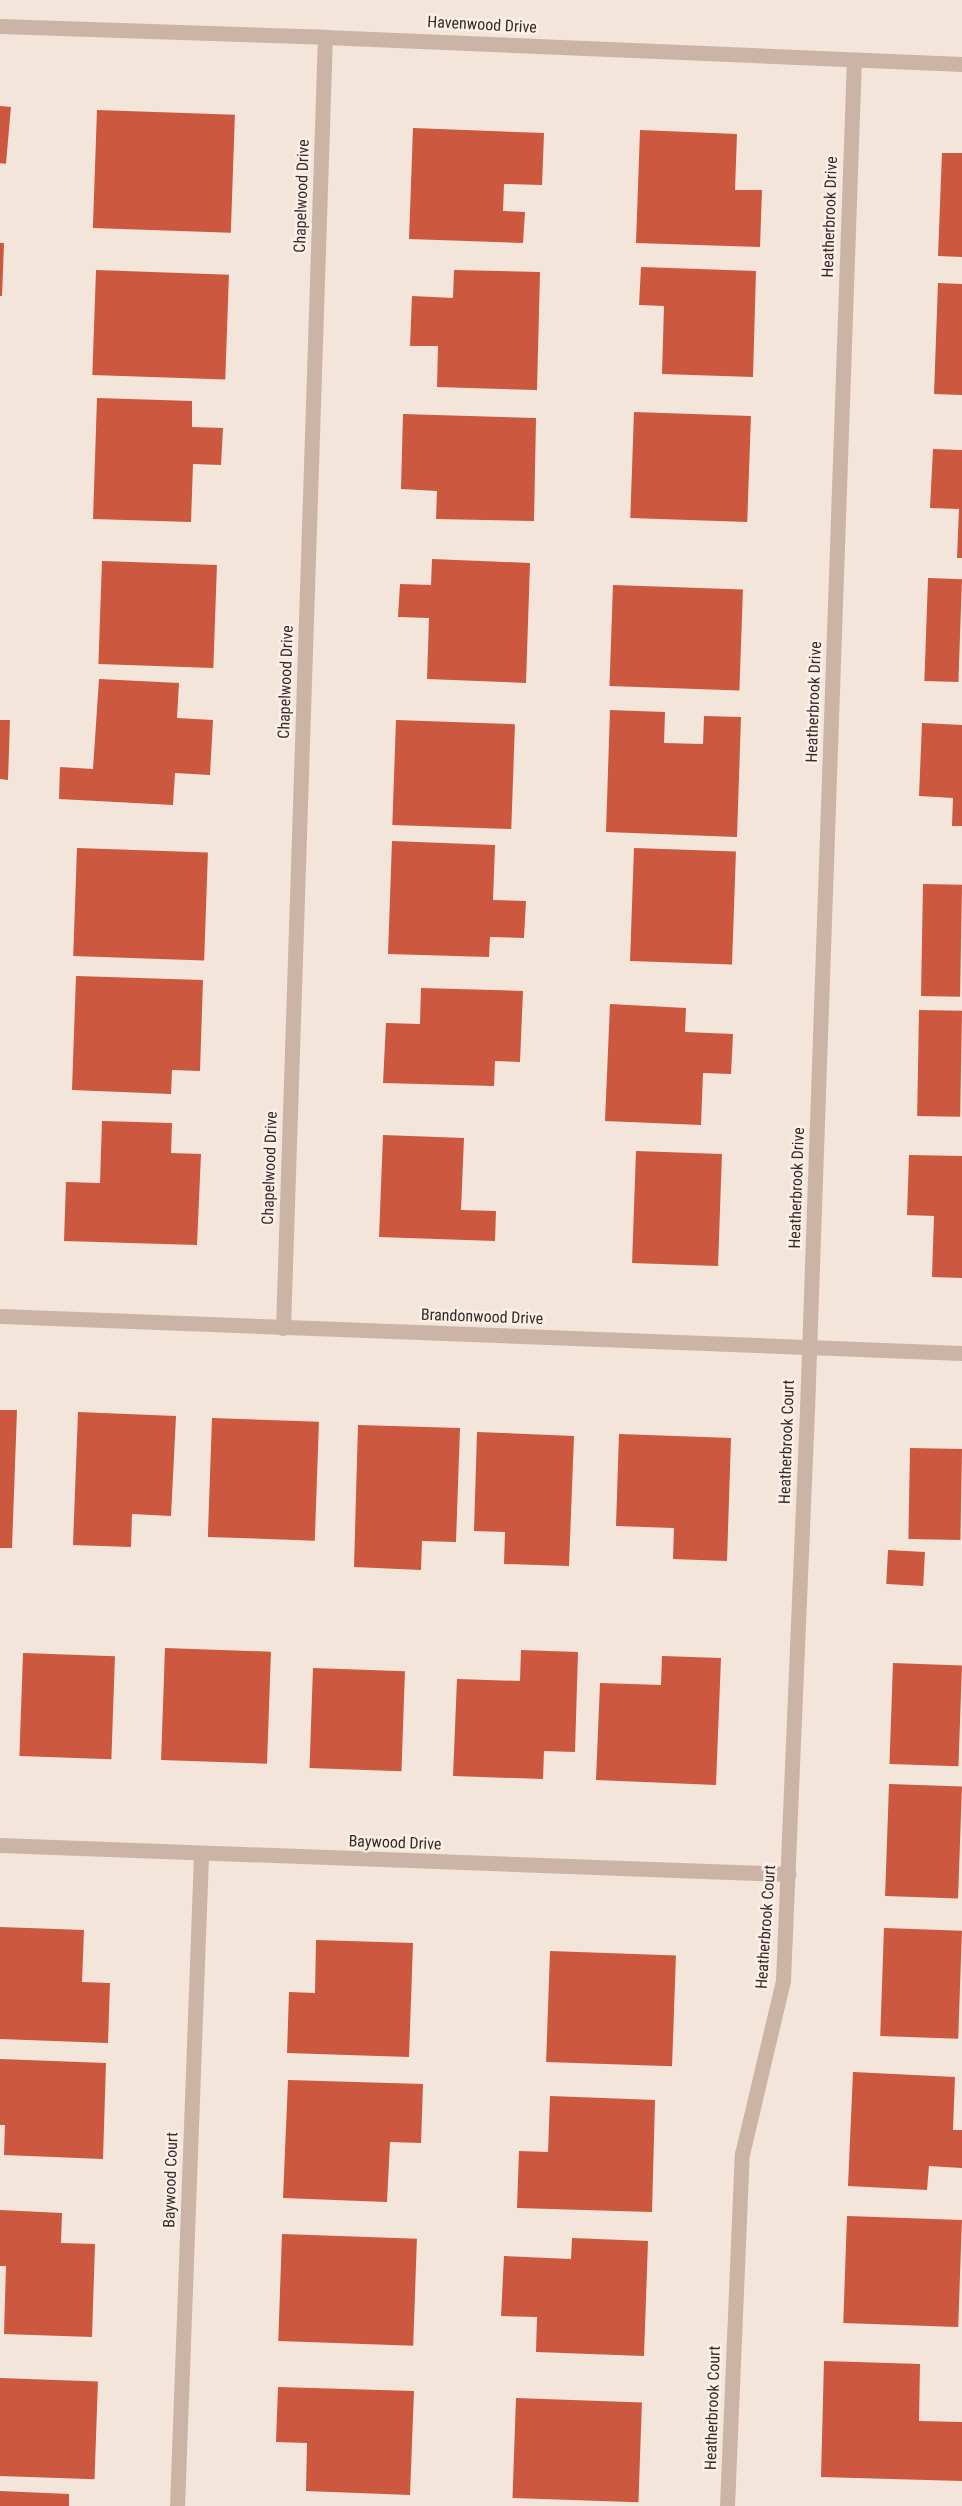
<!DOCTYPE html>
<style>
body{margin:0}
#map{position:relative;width:962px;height:2506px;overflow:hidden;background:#f3e5da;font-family:"Roboto Condensed",sans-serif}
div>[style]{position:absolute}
.building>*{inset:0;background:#cc583f;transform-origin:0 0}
.minor>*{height:15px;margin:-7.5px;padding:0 7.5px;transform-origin:7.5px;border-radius:7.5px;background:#cbb4a5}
span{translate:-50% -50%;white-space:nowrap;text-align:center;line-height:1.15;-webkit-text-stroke:5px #faf0e7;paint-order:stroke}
.street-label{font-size:16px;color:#372b27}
</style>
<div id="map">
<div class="building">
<div style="left:0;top:106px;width:11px;height:57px;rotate:5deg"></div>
<div style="left:97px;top:110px;width:138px;height:118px;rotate:2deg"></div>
<div style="clip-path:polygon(413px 128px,544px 133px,542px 185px,504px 184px,503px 211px,525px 212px,523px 243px,409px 239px)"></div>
<div style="clip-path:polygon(640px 130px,737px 134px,735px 190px,762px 190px,760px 247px,636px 243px)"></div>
<div style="clip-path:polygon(942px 153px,962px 153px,962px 257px,938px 256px)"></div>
<div style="clip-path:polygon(0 243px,4px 243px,2px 296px,0 296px)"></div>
<div style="clip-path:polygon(641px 267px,756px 271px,753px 377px,662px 374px,664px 306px,639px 305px)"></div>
<div style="left:96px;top:270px;width:133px;height:105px;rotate:2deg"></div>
<div style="clip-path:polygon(454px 270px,540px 272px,537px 390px,437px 387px,438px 346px,410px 346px,412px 296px,453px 298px)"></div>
<div style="clip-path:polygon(938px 283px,962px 284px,962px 395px,934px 394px)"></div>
<div style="clip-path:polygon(97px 398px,192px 401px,192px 427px,223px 428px,221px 465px,193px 464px,191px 522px,93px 519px)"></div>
<div style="left:634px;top:412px;width:117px;height:106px;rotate:2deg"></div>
<div style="clip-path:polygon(403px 414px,536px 418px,534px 521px,436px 519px,437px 491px,401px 489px)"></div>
<div style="clip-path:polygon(933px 449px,962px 450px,962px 558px,957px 558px,959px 509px,930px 508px)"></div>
<div style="clip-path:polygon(432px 559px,530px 563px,526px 683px,427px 679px,429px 618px,398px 617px,400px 584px,431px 585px)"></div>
<div style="left:102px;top:561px;width:115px;height:103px;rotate:2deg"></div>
<div style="left:928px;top:578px;width:34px;height:103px;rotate:2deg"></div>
<div style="left:613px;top:585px;width:130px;height:101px;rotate:2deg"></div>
<div style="clip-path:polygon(99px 679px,179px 683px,177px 718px,213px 720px,210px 775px,175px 773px,173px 805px,59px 799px,60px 767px,93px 769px)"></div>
<div style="clip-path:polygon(610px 710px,665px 712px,664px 743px,703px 744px,704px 716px,741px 717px,737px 837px,606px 832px)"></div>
<div style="clip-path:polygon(0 720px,10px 720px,8px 780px,0 779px)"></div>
<div style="left:396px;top:720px;width:119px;height:105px;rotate:2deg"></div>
<div style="clip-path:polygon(922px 723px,962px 725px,962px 826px,952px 826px,953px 798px,919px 796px)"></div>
<div style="clip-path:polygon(392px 841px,495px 845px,493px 900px,526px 901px,524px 938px,490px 937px,489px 957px,388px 954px)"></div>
<div style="left:77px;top:848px;width:131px;height:108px;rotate:2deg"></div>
<div style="left:634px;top:848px;width:102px;height:113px;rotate:2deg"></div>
<div style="left:923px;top:884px;width:39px;height:112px;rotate:1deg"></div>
<div style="clip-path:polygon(76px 976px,203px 980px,200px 1071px,172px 1070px,171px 1094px,72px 1090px)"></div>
<div style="clip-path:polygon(421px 988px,523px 991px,520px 1062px,495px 1061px,494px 1086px,383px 1083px,386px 1023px,420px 1024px)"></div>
<div style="clip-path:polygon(610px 1004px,686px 1008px,685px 1032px,733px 1034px,731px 1074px,703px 1073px,701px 1125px,605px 1121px)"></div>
<div style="left:919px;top:1010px;width:43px;height:106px;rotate:1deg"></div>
<div style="clip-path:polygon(102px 1121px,172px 1123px,171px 1153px,201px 1154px,197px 1245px,64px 1241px,66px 1182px,100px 1183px)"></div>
<div style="clip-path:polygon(383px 1135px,464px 1138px,461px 1210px,496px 1211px,495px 1241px,379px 1237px)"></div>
<div style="left:636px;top:1151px;width:86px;height:112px;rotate:2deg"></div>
<div style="clip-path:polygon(909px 1155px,962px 1156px,962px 1278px,932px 1277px,934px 1216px,907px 1215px)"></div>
<div style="clip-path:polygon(0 1410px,17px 1410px,12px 1548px,0 1548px)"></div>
<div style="clip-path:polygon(78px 1412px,176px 1416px,171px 1516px,132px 1514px,131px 1547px,73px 1545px)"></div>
<div style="left:212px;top:1418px;width:107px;height:119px;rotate:2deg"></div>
<div style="clip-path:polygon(358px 1425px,460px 1428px,456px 1542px,422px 1541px,421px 1570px,354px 1567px)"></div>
<div style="clip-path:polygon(477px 1432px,574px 1436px,569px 1566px,504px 1564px,505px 1532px,474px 1531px)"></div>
<div style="clip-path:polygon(619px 1434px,731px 1438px,727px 1561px,673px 1559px,674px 1528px,616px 1526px)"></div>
<div style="left:910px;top:1448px;width:52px;height:91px;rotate:1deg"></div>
<div style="left:888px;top:1550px;width:37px;height:34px;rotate:3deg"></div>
<div style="left:165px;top:1648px;width:106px;height:112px;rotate:2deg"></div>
<div style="clip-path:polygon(521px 1650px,578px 1652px,575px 1752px,544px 1751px,543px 1779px,453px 1776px,457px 1679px,520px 1681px)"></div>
<div style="left:23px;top:1653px;width:92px;height:103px;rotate:2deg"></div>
<div style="clip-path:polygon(662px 1656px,721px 1658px,716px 1785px,596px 1780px,600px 1683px,661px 1685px)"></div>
<div style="left:893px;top:1663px;width:69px;height:101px;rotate:2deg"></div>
<div style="left:313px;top:1668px;width:92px;height:100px;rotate:2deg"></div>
<div style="left:889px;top:1784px;width:73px;height:112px;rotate:2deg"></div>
<div style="clip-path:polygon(0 1927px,84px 1930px,82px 1982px,110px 1983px,108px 2043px,0 2039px)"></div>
<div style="left:884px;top:1928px;width:78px;height:108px;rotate:2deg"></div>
<div style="clip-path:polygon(316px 1940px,413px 1943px,409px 2057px,287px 2053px,289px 1992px,315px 1993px)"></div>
<div style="left:550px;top:1951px;width:126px;height:111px;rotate:2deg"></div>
<div style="clip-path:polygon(0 2059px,106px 2063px,103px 2159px,4px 2155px,5px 2125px,0 2125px)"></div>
<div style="clip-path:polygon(853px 2072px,955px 2077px,953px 2130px,962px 2130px,962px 2168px,929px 2166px,927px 2190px,848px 2186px)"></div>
<div style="clip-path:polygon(288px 2080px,423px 2084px,421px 2143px,390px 2142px,387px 2202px,283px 2198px)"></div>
<div style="clip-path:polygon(550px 2096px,655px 2100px,652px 2212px,517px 2208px,519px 2151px,548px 2152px)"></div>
<div style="clip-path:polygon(0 2210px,62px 2213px,61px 2243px,95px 2244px,92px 2337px,4px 2334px,6px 2266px,0 2266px)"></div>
<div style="left:847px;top:2216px;width:115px;height:107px;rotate:2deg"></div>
<div style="left:282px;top:2234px;width:135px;height:107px;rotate:2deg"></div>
<div style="clip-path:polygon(572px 2238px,648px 2241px,644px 2356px,536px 2352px,537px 2317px,501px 2316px,504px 2256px,571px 2259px)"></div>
<div style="clip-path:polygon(824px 2361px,920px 2364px,919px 2421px,962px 2422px,962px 2481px,821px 2477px)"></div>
<div style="left:0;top:2378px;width:98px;height:98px;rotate:2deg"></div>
<div style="clip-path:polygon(278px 2387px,414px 2391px,410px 2495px,306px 2491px,307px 2443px,276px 2442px)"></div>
<div style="left:516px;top:2398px;width:126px;height:100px;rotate:2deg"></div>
<div style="clip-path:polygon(0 2491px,69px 2494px,69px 2506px,0 2506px)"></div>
</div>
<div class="minor">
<div style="left:0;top:26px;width:325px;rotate:1.9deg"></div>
<div style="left:325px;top:37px;width:638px;rotate:2.43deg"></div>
<div style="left:0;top:1316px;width:963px;rotate:2.2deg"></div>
<div style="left:283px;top:1328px;width:1292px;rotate:-88.14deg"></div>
<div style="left:0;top:1845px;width:789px;rotate:2.11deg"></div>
<div style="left:177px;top:2506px;width:652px;rotate:-87.89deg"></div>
<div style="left:727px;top:2506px;width:352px;rotate:-87.6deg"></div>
<div style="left:742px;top:2154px;width:179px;rotate:-76.7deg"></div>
<div style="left:783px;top:1980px;width:571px;rotate:-87.59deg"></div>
<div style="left:807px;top:1410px;width:1351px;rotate:-88.01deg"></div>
</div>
<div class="street-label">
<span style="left:482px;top:25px;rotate:3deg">Havenwood Drive</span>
<span style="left:302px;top:196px;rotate:-88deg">Chapelwood Drive</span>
<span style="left:830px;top:217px;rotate:-88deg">Heatherbrook Drive</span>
<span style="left:286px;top:682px;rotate:-88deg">Chapelwood Drive</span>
<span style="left:814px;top:702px;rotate:-88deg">Heatherbrook Drive</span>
<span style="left:270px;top:1168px;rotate:-88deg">Chapelwood Drive</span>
<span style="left:797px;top:1188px;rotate:-88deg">Heatherbrook Drive</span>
<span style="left:482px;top:1317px;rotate:2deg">Brandonwood Drive</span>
<span style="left:787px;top:1442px;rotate:-88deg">Heatherbrook Court</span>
<span style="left:395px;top:1843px;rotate:2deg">Baywood Drive</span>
<span style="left:766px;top:1927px;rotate:-86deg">Heatherbrook Court</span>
<span style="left:171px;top:2180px;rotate:-88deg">Baywood Court</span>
<span style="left:713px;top:2408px;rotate:-88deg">Heatherbrook Court</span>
</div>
</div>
